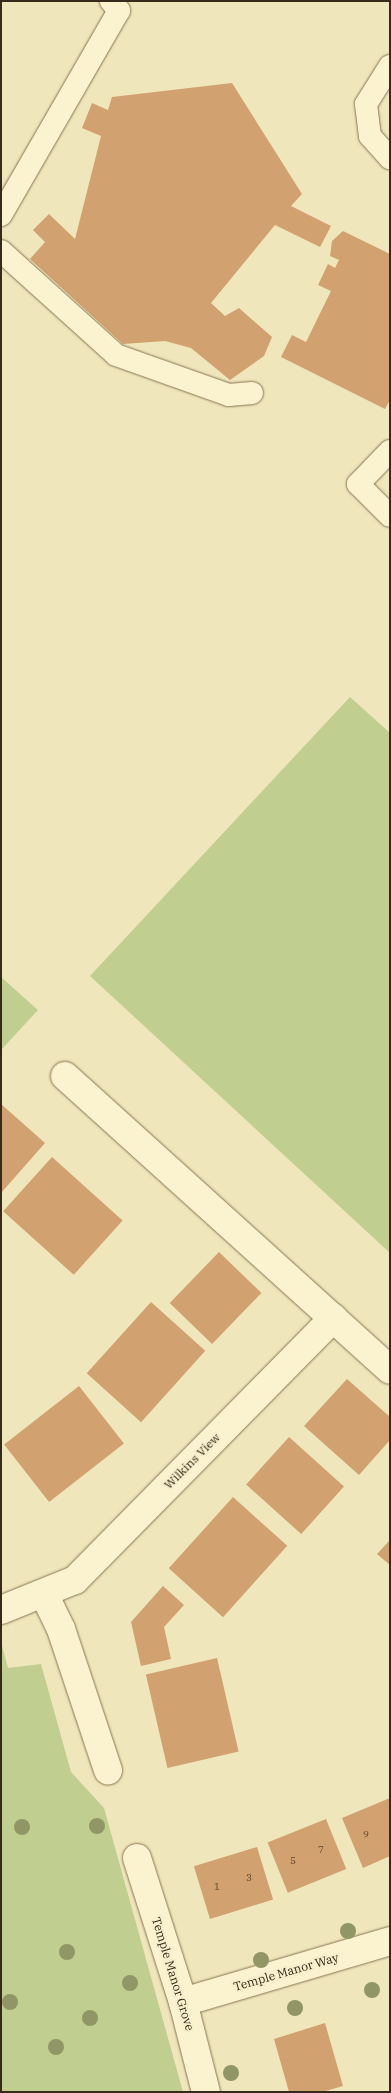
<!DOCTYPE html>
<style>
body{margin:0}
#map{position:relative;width:391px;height:2093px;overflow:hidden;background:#f0e6bb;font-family:"IBM Plex Serif",serif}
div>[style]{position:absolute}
.green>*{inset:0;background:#c0ce8f}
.building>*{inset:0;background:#d1a16f;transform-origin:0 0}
.roads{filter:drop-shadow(0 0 1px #887554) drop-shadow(0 0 1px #887554)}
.lane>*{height:22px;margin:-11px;padding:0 11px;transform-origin:11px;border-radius:11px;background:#fbf2cf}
.street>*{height:28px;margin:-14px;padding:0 14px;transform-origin:14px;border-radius:14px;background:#fbf2cf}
.trees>*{width:16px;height:16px;margin:-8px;border-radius:50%;background:#909666}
span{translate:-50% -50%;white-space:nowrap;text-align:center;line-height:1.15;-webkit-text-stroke:4.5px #f7efcb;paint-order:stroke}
.number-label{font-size:10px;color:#5d482f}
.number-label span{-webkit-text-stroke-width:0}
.street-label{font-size:12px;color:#362b1a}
.frame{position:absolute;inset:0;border:2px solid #362b1a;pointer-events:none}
</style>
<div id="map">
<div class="green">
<div style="clip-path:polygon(350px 697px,390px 733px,390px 1253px,90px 976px)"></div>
<div style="clip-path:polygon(1px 977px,38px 1010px,1px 1050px)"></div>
<div style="clip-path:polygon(1px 1642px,8px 1668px,41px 1664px,71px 1772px,104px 1808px,183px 2092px,1px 2092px)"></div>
</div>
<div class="building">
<div style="clip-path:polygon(232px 83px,302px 194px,291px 206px,331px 226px,320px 247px,275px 225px,211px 303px,225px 316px,239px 308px,272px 337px,264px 356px,230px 380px,191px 348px,165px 341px,123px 344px,30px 259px,45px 242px,33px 230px,49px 214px,75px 239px,101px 136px,82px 128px,92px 103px,108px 110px,112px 97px)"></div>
<div style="clip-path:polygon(343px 231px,390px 254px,390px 400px,385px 409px,281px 357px,292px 335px,306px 342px,331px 291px,318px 285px,328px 264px,335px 268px,339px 260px,330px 256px,332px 241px)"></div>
<div style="clip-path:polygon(1px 1104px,45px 1143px,1px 1193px)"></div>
<div style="left:52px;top:1157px;width:95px;height:73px;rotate:42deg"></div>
<div style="left:219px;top:1252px;width:59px;height:71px;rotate:44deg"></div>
<div style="left:151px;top:1302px;width:73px;height:96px;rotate:42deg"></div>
<div style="clip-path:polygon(347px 1379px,390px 1417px,390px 1440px,359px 1475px,304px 1426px)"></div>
<div style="left:79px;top:1386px;width:73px;height:95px;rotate:52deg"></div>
<div style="left:289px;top:1437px;width:74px;height:64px;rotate:42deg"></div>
<div style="left:233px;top:1497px;width:73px;height:96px;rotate:42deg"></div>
<div style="clip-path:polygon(390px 1540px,390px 1565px,377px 1554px)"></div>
<div style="clip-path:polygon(163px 1586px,184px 1605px,164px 1627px,171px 1659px,141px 1666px,131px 1622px)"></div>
<div style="left:217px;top:1658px;width:96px;height:73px;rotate:77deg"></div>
<div style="clip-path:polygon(390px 1798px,390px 1856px,363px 1868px,342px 1818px)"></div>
<div style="left:326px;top:1819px;width:54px;height:63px;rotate:68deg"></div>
<div style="left:257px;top:1847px;width:55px;height:66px;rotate:73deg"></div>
<div style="clip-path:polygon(325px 2023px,343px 2086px,322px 2092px,289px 2092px,274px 2039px)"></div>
</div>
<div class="roads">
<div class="lane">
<div style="left:390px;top:66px;width:45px;rotate:122.3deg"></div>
<div style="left:366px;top:104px;width:32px;rotate:83deg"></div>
<div style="left:370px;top:136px;width:30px;rotate:48deg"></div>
<div style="left:1px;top:215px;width:236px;rotate:-60deg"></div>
<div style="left:119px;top:11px;width:13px;rotate:-129deg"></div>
<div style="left:1px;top:251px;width:155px;rotate:42.1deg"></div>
<div style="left:116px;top:355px;width:120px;rotate:19.5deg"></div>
<div style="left:229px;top:395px;width:23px;rotate:-5deg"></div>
<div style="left:390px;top:451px;width:46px;rotate:134.1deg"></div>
<div style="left:358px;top:484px;width:45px;rotate:45deg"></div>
</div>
<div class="street">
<div style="left:65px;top:1076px;width:438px;rotate:42.1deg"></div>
<div style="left:44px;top:1594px;width:39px;rotate:64deg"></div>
<div style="left:61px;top:1629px;width:149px;rotate:71.6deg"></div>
<div style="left:1px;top:1610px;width:80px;rotate:-22.1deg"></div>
<div style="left:75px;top:1580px;width:368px;rotate:-45.4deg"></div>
<div style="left:137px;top:1858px;width:151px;rotate:72.3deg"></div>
<div style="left:183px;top:2002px;width:93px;rotate:75.7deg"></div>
<div style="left:183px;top:2002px;width:216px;rotate:-16.4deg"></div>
</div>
</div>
<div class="trees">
<div style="left:97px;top:1826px"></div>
<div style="left:22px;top:1827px"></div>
<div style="left:348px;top:1931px"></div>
<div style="left:67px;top:1952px"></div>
<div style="left:261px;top:1960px"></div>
<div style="left:130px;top:1983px"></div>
<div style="left:372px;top:1990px"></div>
<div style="left:10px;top:2002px"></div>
<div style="left:295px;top:2008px"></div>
<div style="left:90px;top:2018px"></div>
<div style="left:56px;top:2047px"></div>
<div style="left:231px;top:2073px"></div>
</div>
<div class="number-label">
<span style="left:366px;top:1835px">9</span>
<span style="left:321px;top:1850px">7</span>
<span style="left:293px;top:1861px">5</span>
<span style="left:249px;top:1878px">3</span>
<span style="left:217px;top:1887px">1</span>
</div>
<div class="street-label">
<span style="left:192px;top:1461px;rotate:-45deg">Wilkins View</span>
<span style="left:286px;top:1972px;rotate:-16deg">Temple Manor Way</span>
<span style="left:173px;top:1974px;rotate:73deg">Temple Manor Grove</span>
</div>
<div class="frame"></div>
</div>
